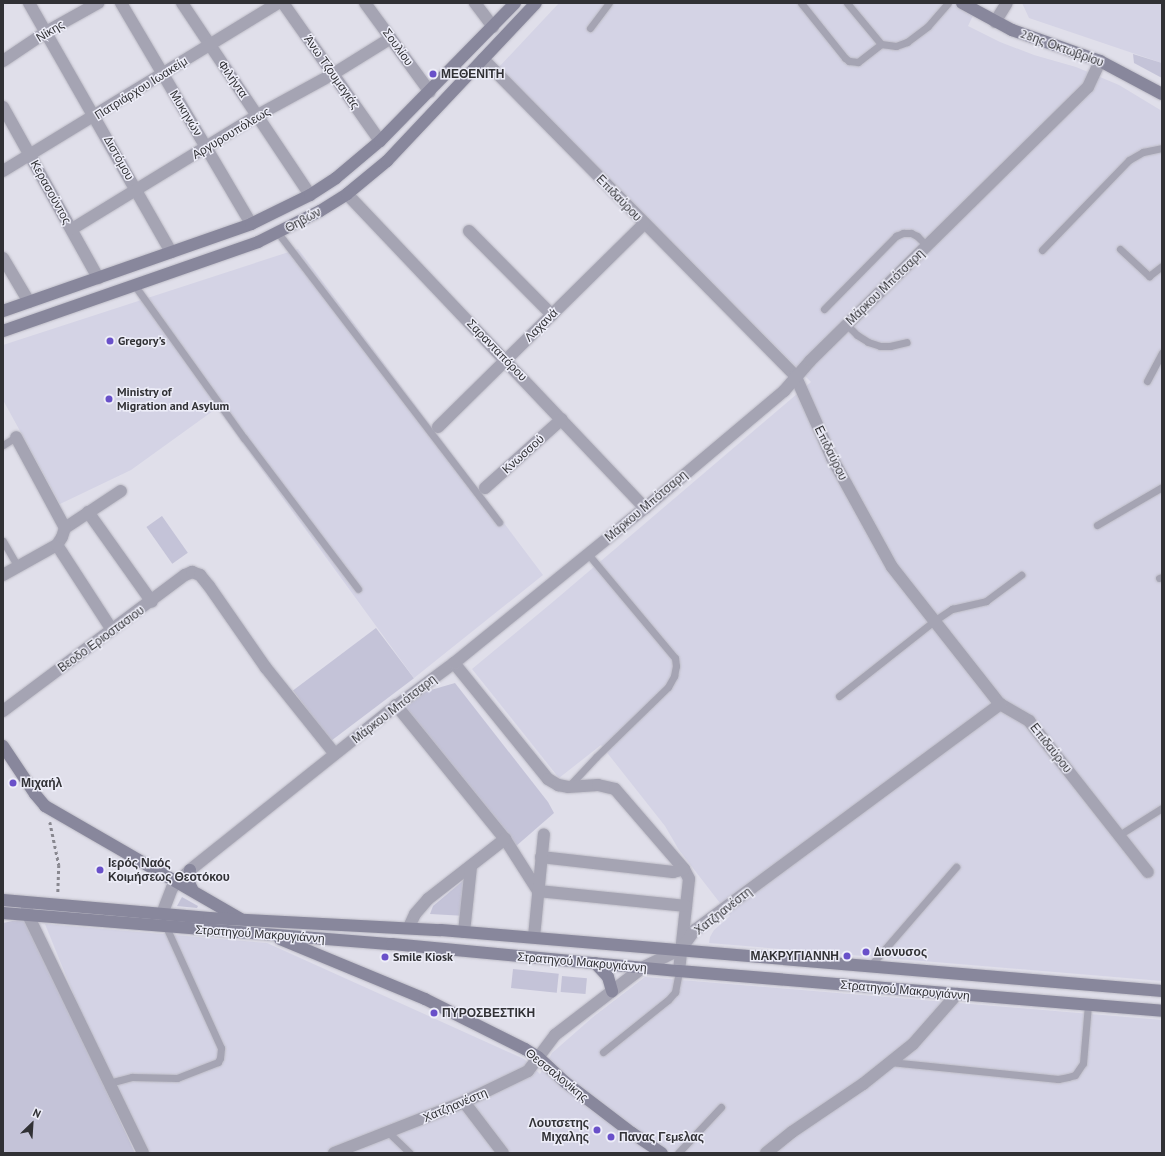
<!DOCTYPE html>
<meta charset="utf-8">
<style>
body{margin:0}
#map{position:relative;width:1165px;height:1156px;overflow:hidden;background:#e0dfea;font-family:"PT Sans",sans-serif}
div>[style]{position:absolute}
.built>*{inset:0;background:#d4d3e5}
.green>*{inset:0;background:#c4c3d8;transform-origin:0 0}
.path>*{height:2.5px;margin-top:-1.25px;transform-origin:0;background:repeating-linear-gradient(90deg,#88878f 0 3px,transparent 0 6px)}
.roads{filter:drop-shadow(0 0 1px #bdbcc6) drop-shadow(0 0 1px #bdbcc6)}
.lane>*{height:7px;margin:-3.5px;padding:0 3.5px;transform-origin:3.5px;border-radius:3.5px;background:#a5a4b3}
.street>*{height:12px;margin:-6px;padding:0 6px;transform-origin:6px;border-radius:6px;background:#a5a4b3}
.secondary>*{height:12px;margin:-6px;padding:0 6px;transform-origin:6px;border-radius:6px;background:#88879c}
.dots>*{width:11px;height:11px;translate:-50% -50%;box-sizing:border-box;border:2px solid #ededf8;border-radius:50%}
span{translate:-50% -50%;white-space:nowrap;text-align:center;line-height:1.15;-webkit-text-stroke:3px #ededf8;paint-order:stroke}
.street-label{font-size:12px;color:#313135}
.poi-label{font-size:12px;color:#313135;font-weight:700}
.left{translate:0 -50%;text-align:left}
.right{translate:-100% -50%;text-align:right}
.frame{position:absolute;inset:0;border:4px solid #313135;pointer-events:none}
.north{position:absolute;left:12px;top:1104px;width:40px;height:40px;-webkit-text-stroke:3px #ededf8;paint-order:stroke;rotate:25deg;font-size:11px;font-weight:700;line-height:16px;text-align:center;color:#313135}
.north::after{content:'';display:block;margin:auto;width:14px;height:18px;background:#313135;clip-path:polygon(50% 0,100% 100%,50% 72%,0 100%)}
</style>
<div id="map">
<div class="built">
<div style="clip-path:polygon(559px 3px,979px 3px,968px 26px,1000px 42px,1034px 55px,1076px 67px,1119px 85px,1162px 111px,1162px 981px,709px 943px,710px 937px,714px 930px,730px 916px,679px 850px,665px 826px,601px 745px,559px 778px,472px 669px,554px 601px,811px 382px,499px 67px)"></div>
<div style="clip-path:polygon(1022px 3px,1162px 3px,1162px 63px,1029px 18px)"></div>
<div style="clip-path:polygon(298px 249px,543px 575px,414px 678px,217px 408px,131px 470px,60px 504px,3px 400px,3px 345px)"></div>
<div style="clip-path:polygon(45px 924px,267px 943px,524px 1059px,540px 1074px,552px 1053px,593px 1017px,645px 977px,1162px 1020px,1162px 1153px,138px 1153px)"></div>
</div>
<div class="green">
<div style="clip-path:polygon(1133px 54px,1162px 63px,1162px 78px,1134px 63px)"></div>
<div style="left:162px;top:516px;width:45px;height:19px;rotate:55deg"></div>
<div style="left:376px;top:628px;width:63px;height:104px;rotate:53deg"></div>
<div style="clip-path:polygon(455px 683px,548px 802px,554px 813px,515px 847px,403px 709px,424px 692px)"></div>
<div style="clip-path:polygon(465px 879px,466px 916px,430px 914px,433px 906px)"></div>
<div style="clip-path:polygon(182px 897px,198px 906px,197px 908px,177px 906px)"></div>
<div style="clip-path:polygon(26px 918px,135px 1153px,3px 1153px,3px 923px)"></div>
<div style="left:513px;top:969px;width:46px;height:19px;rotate:6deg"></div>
<div style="left:562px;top:976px;width:25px;height:16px;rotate:5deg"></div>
</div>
<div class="path">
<div style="left:50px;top:822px;width:44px;rotate:78.2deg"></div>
<div style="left:59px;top:865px;width:29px;rotate:92deg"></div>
</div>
<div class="roads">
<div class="lane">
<div style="left:801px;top:3px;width:70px;rotate:51.3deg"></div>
<div style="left:845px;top:58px;width:5px;rotate:37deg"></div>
<div style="left:849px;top:61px;width:9px;rotate:6deg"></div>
<div style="left:858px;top:62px;width:29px;rotate:-38deg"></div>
<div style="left:847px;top:3px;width:53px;rotate:50.3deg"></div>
<div style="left:881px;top:44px;width:15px;rotate:8deg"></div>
<div style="left:896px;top:46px;width:12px;rotate:-20deg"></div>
<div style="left:907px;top:42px;width:26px;rotate:-37deg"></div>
<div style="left:928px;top:26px;width:30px;rotate:-49deg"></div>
<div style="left:590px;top:28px;width:31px;rotate:-53deg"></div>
<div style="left:278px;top:233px;width:364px;rotate:52.6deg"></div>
<div style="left:1120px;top:249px;width:40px;rotate:43deg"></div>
<div style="left:1149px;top:276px;width:16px;rotate:-38deg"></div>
<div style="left:1042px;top:250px;width:125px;rotate:-46deg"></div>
<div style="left:1129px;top:160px;width:16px;rotate:-30deg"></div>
<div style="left:1143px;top:152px;width:19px;rotate:-12deg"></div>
<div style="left:135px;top:286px;width:187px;rotate:54.4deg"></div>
<div style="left:244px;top:438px;width:189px;rotate:52.9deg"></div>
<div style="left:824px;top:309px;width:103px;rotate:-45.4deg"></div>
<div style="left:896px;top:236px;width:8px;rotate:-23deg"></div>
<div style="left:903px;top:233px;width:8px"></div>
<div style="left:911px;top:233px;width:7px;rotate:27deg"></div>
<div style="left:917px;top:236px;width:14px;rotate:45deg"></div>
<div style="left:847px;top:325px;width:14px;rotate:45deg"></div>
<div style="left:857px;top:335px;width:13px;rotate:32deg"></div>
<div style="left:868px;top:342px;width:13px;rotate:18deg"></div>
<div style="left:880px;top:346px;width:10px"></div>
<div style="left:890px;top:346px;width:17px;rotate:-13deg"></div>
<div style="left:1147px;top:381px;width:32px;rotate:-62deg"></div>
<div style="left:3px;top:445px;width:15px;rotate:-32deg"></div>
<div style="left:1097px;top:525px;width:75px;rotate:-30.3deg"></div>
<div style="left:3px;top:541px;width:30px;rotate:60deg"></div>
<div style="left:1159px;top:578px;width:3px;rotate:-18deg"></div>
<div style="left:839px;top:696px;width:121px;rotate:-38.3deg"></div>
<div style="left:934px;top:621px;width:22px;rotate:-34deg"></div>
<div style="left:952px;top:609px;width:35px;rotate:-13deg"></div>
<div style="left:986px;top:601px;width:44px;rotate:-36.6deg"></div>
<div style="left:568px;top:787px;width:41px;rotate:-47deg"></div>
<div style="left:596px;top:757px;width:100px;rotate:-44.2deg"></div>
<div style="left:668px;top:687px;width:13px;rotate:-61deg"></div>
<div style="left:674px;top:676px;width:10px;rotate:-79deg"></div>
<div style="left:676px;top:666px;width:8px;rotate:-97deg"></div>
<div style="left:675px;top:658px;width:136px;rotate:-129.9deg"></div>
<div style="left:1119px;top:835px;width:51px;rotate:-32.1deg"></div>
<div style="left:871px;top:965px;width:130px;rotate:-49.1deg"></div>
<div style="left:603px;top:1052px;width:83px;rotate:-38.7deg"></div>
<div style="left:668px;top:1000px;width:11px;rotate:-49deg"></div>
<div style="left:675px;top:992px;width:21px;rotate:-79deg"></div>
<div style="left:890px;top:1062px;width:169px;rotate:5.8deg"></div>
<div style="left:1058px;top:1079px;width:10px;rotate:-11deg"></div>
<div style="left:1068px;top:1077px;width:7px;rotate:-16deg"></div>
<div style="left:1075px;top:1075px;width:14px;rotate:-56deg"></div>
<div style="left:1083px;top:1063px;width:58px;rotate:-85.1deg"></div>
<div style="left:109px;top:1083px;width:24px;rotate:-15deg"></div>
<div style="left:132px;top:1077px;width:45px;rotate:1.3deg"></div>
<div style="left:177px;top:1078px;width:44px;rotate:-21.3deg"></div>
<div style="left:218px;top:1062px;width:4px;rotate:-63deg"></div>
<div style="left:220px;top:1058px;width:10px;rotate:-84deg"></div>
<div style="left:221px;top:1048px;width:133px;rotate:-114.4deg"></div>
<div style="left:388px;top:1132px;width:30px;rotate:44deg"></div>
<div style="left:678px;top:1153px;width:63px;rotate:-46.9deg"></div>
</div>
<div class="street">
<div style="left:29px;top:3px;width:287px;rotate:60.3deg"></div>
<div style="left:121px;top:3px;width:256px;rotate:59.5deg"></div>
<div style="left:182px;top:3px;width:231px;rotate:56.3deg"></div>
<div style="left:283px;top:3px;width:169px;rotate:54.9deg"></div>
<div style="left:365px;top:3px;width:110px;rotate:53.9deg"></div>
<div style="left:475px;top:3px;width:30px;rotate:53deg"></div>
<div style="left:995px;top:22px;width:22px;rotate:-58deg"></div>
<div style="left:483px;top:59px;width:444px;rotate:45.4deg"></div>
<div style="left:795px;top:375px;width:91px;rotate:66deg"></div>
<div style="left:832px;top:458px;width:124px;rotate:61.2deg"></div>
<div style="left:892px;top:567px;width:174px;rotate:51.8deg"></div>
<div style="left:1000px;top:704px;width:34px;rotate:30deg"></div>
<div style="left:1029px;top:721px;width:192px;rotate:51.8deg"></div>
<div style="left:3px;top:61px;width:52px;rotate:-34deg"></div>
<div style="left:46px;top:32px;width:60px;rotate:-29.1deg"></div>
<div style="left:3px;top:107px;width:196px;rotate:60.9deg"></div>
<div style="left:3px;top:171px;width:322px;rotate:-31.4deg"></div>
<div style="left:347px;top:194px;width:433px;rotate:46.5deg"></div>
<div style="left:72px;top:229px;width:218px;rotate:-31.5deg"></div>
<div style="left:258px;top:115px;width:85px;rotate:-28.7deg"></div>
<div style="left:333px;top:74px;width:68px;rotate:-31.8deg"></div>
<div style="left:469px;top:231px;width:118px;rotate:45.3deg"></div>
<div style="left:3px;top:258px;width:51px;rotate:59.4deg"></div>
<div style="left:438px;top:427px;width:289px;rotate:-44.6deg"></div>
<div style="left:485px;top:488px;width:103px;rotate:-41.9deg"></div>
<div style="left:88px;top:512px;width:110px;rotate:54.6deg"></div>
<div style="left:65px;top:528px;width:67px;rotate:-33.5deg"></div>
<div style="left:57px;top:545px;width:101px;rotate:57.1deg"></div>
<div style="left:3px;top:575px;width:62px;rotate:-29.1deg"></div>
<div style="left:57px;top:545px;width:9px;rotate:-58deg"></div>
<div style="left:62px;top:537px;width:9px;rotate:-72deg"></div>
<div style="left:65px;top:528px;width:103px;rotate:-118.3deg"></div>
<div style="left:454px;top:663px;width:149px;rotate:51deg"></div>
<div style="left:548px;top:779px;width:12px;rotate:31deg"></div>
<div style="left:558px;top:785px;width:10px;rotate:11deg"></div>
<div style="left:568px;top:787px;width:30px;rotate:-4deg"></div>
<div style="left:598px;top:785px;width:17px;rotate:13deg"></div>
<div style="left:615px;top:789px;width:106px;rotate:49.2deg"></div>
<div style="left:684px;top:869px;width:11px;rotate:63deg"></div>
<div style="left:689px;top:879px;width:93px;rotate:96.2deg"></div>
<div style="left:396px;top:705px;width:173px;rotate:50.9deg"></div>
<div style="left:505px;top:839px;width:62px;rotate:57.6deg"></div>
<div style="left:538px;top:891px;width:149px;rotate:5.8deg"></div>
<div style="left:3px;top:711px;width:227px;rotate:-36.8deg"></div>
<div style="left:185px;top:575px;width:8px;rotate:-23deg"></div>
<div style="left:192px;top:572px;width:9px;rotate:21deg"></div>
<div style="left:200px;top:575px;width:14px;rotate:51deg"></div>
<div style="left:209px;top:586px;width:100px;rotate:55.2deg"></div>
<div style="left:266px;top:668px;width:110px;rotate:51.3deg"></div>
<div style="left:541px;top:857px;width:133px;rotate:6.5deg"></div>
<div style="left:673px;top:872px;width:11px;rotate:-15deg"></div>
<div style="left:27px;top:907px;width:8px;rotate:83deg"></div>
<div style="left:28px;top:915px;width:264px;rotate:64.2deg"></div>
<div style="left:162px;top:914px;width:28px;rotate:-69deg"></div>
<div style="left:172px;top:888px;width:25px;rotate:-45deg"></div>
<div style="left:190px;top:870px;width:253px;rotate:-38.6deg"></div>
<div style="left:388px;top:712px;width:82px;rotate:-36.6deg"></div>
<div style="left:454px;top:663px;width:246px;rotate:-39.1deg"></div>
<div style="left:645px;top:508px;width:182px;rotate:-40.1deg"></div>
<div style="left:784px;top:391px;width:40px;rotate:-49deg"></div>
<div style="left:810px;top:361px;width:390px;rotate:-44.6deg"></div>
<div style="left:1088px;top:87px;width:29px;rotate:-65deg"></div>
<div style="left:409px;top:927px;width:14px;rotate:-65deg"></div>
<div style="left:415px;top:914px;width:20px;rotate:-49deg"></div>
<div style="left:428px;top:899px;width:98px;rotate:-37.9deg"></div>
<div style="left:464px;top:932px;width:66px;rotate:-83.9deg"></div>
<div style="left:534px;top:937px;width:103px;rotate:-84.5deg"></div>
<div style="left:464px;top:1102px;width:64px;rotate:52.6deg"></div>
<div style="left:334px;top:1153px;width:140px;rotate:-21.4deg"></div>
<div style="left:464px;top:1102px;width:71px;rotate:-25.8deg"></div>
<div style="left:528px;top:1071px;width:45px;rotate:-53.1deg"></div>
<div style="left:555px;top:1035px;width:110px;rotate:-37.6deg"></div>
<div style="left:642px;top:968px;width:43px;rotate:-26deg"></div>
<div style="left:681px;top:949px;width:24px;rotate:-54deg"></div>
<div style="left:695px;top:930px;width:380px;rotate:-36.5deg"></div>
<div style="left:766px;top:1153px;width:33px;rotate:-39deg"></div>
<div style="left:792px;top:1132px;width:86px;rotate:-34.1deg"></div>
<div style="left:863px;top:1084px;width:64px;rotate:-38.7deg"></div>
<div style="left:913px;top:1044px;width:67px;rotate:-48.7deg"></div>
</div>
<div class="secondary">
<div style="left:962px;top:3px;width:57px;rotate:28.4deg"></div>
<div style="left:1012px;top:30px;width:93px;rotate:19.4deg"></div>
<div style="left:1100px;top:61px;width:70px;rotate:28deg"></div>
<div style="left:3px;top:311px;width:263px;rotate:-19.3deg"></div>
<div style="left:251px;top:224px;width:66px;rotate:-26.2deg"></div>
<div style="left:310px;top:195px;width:31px;rotate:-33deg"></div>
<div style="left:336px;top:178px;width:57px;rotate:-40.1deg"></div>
<div style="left:380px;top:141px;width:193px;rotate:-45.6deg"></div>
<div style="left:3px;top:331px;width:270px;rotate:-19.2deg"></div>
<div style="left:258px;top:242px;width:69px;rotate:-26.6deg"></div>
<div style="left:320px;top:211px;width:32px;rotate:-32deg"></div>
<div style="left:347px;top:194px;width:52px;rotate:-39.5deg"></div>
<div style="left:387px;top:161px;width:217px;rotate:-46.7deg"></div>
<div style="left:3px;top:746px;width:58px;rotate:56.3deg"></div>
<div style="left:35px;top:794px;width:16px;rotate:50deg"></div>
<div style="left:45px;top:806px;width:226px;rotate:30deg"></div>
<div style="left:190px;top:870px;width:11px;rotate:100deg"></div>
<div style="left:188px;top:881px;width:9px;rotate:63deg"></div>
<div style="left:3px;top:900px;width:207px;rotate:5deg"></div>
<div style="left:209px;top:918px;width:232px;rotate:3deg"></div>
<div style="left:441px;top:930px;width:724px;rotate:4.84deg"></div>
<div style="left:3px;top:913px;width:390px;rotate:4.6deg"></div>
<div style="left:392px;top:944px;width:288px;rotate:5.4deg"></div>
<div style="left:679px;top:971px;width:485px;rotate:4.7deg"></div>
<div style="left:280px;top:939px;width:157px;rotate:22.5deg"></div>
<div style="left:425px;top:999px;width:112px;rotate:26.6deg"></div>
<div style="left:525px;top:1049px;width:15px;rotate:32deg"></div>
<div style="left:538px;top:1057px;width:37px;rotate:43deg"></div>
<div style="left:565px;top:1082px;width:84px;rotate:37.3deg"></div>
<div style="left:632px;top:1133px;width:36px;rotate:34deg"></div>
<div style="left:595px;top:963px;width:19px;rotate:47deg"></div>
<div style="left:608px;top:977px;width:15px;rotate:74deg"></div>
</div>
</div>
<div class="dots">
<div style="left:433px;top:74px;background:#6950c9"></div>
<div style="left:110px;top:341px;background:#6950c9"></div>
<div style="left:109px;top:399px;background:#6950c9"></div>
<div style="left:13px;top:783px;background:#6950c9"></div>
<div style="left:100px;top:870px;background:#6950c9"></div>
<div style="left:866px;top:952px;background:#6950c9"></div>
<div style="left:847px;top:956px;background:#6950c9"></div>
<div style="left:385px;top:957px;background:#6950c9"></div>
<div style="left:434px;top:1013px;background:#6950c9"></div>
<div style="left:597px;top:1130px;background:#6950c9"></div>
<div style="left:611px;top:1137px;background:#6950c9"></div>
</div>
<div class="street-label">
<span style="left:50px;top:31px;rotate:-31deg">Νίκης</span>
<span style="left:398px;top:47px;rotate:54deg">Σουλίου</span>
<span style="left:1062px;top:48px;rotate:20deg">28ης Οκτωβρίου</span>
<span style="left:332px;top:72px;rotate:55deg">Άνω Τζουμαγιάς</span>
<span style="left:233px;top:79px;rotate:55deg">Φιλήντα</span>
<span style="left:141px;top:88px;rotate:-32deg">Πατριάρχου Ιωακείμ</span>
<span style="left:186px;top:113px;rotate:59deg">Μυκηνών</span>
<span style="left:231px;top:133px;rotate:-31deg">Αργυρουπόλεως</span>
<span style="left:119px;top:158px;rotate:61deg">Διστόμου</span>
<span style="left:51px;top:192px;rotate:61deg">Κερασούντος</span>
<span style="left:619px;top:198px;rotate:46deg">Επιδαύρου</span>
<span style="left:303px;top:220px;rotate:-28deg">Θηβών</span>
<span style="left:885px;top:287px;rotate:-44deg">Μάρκου Μπότσαρη</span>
<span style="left:541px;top:325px;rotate:-45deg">Λαχανά</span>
<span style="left:497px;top:350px;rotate:46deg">Σαρανταπόρου</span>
<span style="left:831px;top:453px;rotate:64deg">Επιδαύρου</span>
<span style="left:523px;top:454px;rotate:-42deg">Κνωσσού</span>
<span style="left:646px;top:506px;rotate:-40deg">Μάρκου Μπότσαρη</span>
<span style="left:101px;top:639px;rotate:-36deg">Βεοδο Εριοστασιου</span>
<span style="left:394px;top:709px;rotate:-38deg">Μάρκου Μπότσαρη</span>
<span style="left:1051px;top:748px;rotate:52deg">Επιδαύρου</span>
<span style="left:723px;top:911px;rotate:-38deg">Χατζηανέστη</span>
<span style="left:260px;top:934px;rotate:4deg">Στρατηγού Μακρυγιάννη</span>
<span style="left:582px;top:962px;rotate:5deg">Στρατηγού Μακρυγιάννη</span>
<span style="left:905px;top:990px;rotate:5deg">Στρατηγού Μακρυγιάννη</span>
<span style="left:557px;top:1075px;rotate:39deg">Θεσσαλονίκης</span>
<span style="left:455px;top:1105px;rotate:-23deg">Χατζηανέστη</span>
</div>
<div class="poi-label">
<span class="left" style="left:441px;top:74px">ΜΕΘΕΝΙΤΗ</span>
<span class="left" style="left:118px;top:341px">Gregory's</span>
<span class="left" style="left:117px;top:399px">Ministry of<br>Migration and Asylum</span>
<span class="left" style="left:21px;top:783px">Μιχαήλ</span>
<span class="left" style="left:108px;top:870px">Ιερός Ναός<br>Κοιμήσεως Θεοτόκου</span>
<span class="left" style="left:874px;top:952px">Διονυσος</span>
<span class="right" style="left:839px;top:956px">ΜΑΚΡΥΓΙΑΝΝΗ</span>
<span class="left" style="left:393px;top:957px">Smile Kiosk</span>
<span class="left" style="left:442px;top:1013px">ΠΥΡΟΣΒΕΣΤΙΚΗ</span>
<span class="right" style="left:589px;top:1130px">Λουτσετης<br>Μιχαλης</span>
<span class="left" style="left:619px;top:1137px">Πανας Γεμελας</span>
</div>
<div class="frame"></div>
<div class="north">N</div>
</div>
